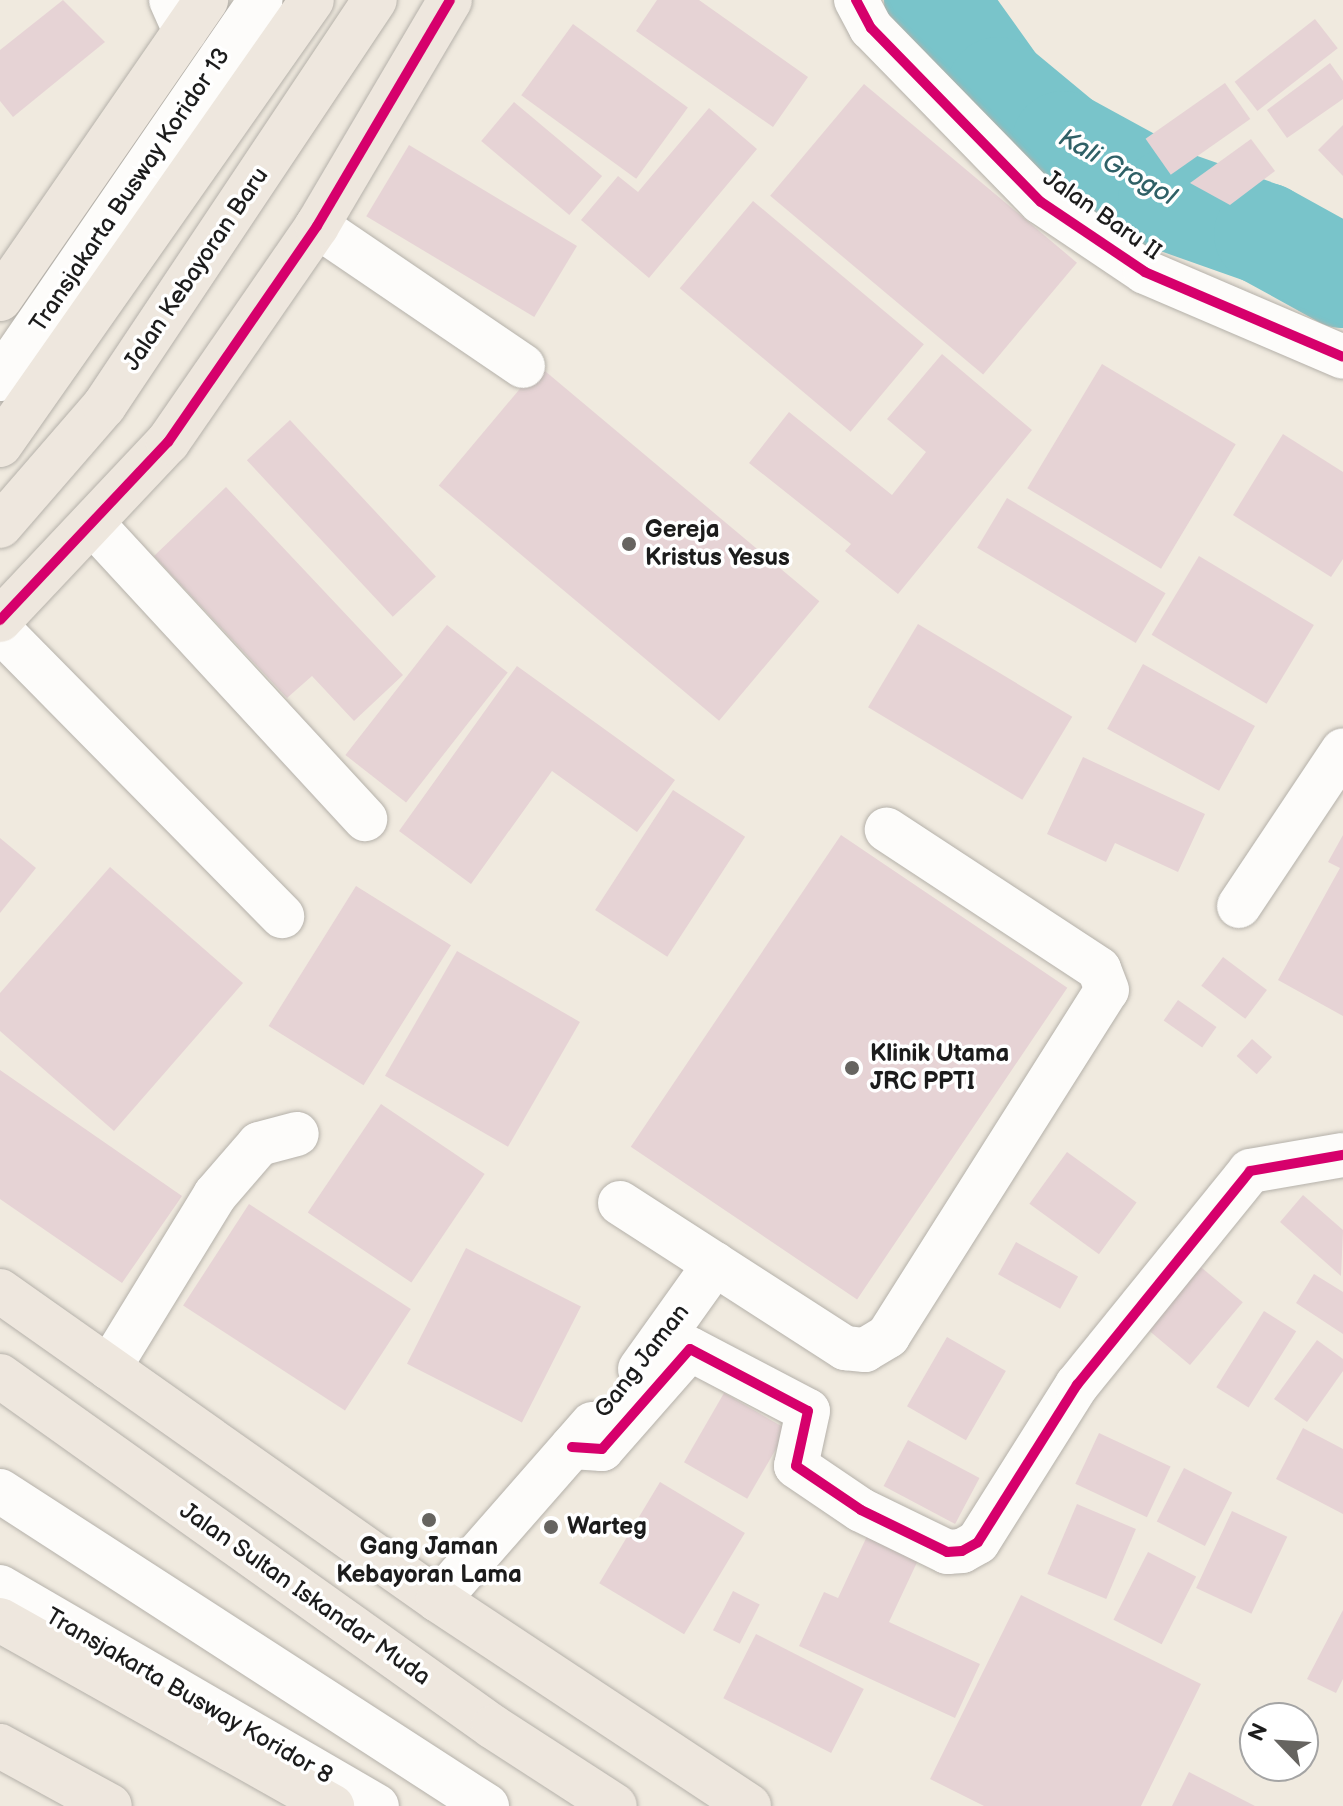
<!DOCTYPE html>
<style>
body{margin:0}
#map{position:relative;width:1343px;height:1806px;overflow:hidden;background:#f0eadf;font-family:"Balsamiq Sans",sans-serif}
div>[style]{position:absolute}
.river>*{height:102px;margin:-51px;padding:0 51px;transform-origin:51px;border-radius:51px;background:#79c4ca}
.building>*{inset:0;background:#e6d3d5;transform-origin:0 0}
.roads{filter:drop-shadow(0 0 2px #b5b1aa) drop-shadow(0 0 2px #b5b1aa)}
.minor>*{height:44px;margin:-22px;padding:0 22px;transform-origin:22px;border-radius:22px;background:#fdfcfa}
.major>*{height:44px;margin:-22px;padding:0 22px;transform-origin:22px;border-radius:22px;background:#eee7de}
.highway>*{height:44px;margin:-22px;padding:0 22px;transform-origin:22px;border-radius:22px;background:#eee7de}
.cycleway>*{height:10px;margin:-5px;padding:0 5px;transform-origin:5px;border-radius:5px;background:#d6006c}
.dots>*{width:22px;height:22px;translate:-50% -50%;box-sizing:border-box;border:4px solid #fff;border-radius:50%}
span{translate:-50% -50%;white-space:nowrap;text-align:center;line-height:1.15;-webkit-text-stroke:7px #fff;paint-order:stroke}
.street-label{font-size:24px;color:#1c1c1c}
.poi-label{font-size:24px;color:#1c1c1c;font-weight:700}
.left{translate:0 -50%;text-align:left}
.water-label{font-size:26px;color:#2f6066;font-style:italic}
.north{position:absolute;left:1239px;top:1702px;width:80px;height:80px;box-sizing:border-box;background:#fff;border:2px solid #a4a4a4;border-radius:50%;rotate:295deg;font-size:22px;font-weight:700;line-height:32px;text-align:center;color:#1c1c1c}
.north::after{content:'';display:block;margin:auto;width:28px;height:36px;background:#666460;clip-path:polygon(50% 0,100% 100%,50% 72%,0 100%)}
</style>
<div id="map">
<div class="river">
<div style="left:935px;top:0;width:108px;rotate:54.4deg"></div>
<div style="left:998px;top:88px;width:85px;rotate:39.7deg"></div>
<div style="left:1063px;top:142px;width:121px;rotate:28.7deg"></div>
<div style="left:1169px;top:200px;width:102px;rotate:19.5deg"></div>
<div style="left:1265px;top:234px;width:89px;rotate:28.9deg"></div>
</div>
<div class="building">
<div style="clip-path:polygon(63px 0,105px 42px,13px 117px,0 101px,0 50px)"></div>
<div style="clip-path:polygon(657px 0,699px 0,808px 77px,773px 127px,636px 31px)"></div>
<div style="left:1315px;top:19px;width:37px;height:102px;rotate:52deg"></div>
<div style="left:573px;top:24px;width:142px;height:88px;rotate:36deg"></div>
<div style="clip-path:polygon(1330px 63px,1343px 81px,1343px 99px,1287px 138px,1267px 110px)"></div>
<div style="left:1225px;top:83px;width:44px;height:97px;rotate:55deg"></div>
<div style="left:864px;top:84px;width:278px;height:146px;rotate:40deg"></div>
<div style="left:514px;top:102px;width:115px;height:51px;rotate:40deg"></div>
<div style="clip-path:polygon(709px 108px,757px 149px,649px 278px,581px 220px,618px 176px,638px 192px)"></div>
<div style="clip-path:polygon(1343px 125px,1343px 176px,1318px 150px)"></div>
<div style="clip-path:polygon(1251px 139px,1275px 171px,1230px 205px,1190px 183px)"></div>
<div style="left:409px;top:145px;width:196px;height:83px;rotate:31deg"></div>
<div style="left:753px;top:201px;width:223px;height:114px;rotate:40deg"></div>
<div style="clip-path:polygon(942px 354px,1032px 430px,898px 594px,845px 551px,851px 544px,749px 463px,789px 412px,892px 495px,926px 452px,887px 419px)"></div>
<div style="left:1102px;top:364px;width:156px;height:145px;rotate:31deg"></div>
<div style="left:539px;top:366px;width:366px;height:156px;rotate:40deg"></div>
<div style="left:290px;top:420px;width:214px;height:59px;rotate:47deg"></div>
<div style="clip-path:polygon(1283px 434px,1343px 472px,1343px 559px,1331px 577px,1233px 515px)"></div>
<div style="clip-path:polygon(226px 487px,403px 675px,354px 721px,312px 676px,287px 698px,154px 556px)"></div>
<div style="left:1007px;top:498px;width:185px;height:58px;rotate:31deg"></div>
<div style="left:1199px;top:556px;width:134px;height:92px;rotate:31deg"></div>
<div style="left:918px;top:624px;width:180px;height:97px;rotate:31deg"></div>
<div style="left:447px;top:625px;width:77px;height:165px;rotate:38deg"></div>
<div style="left:1143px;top:664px;width:128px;height:74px;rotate:29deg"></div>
<div style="clip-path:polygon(517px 666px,675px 780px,637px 832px,552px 771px,471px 884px,399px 831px)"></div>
<div style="clip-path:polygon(1083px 757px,1205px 814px,1178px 872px,1115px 843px,1106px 862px,1047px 834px)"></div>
<div style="left:673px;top:790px;width:86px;height:143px;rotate:33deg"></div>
<div style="left:841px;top:835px;width:273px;height:376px;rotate:34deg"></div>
<div style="clip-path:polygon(1343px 835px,1343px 1016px,1278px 980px,1340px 868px,1328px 862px)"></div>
<div style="clip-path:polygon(0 838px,36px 868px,0 913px)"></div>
<div style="clip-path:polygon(110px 867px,243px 983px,114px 1131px,0 1031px,0 993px)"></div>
<div style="left:356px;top:886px;width:112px;height:165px;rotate:32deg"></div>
<div style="left:457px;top:951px;width:142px;height:144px;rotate:30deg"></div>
<div style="left:1223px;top:957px;width:55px;height:36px;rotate:37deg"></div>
<div style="left:1178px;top:1000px;width:47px;height:25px;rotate:35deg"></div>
<div style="left:1252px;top:1039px;width:27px;height:23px;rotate:42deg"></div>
<div style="clip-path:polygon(0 1070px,182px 1196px,122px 1283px,0 1199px)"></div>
<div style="left:381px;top:1104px;width:125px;height:131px;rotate:34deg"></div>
<div style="left:1067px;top:1152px;width:86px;height:64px;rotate:36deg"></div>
<div style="clip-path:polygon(1303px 1195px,1343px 1230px,1341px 1276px,1280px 1222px)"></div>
<div style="left:249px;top:1204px;width:193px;height:121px;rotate:33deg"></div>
<div style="left:1016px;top:1242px;width:71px;height:37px;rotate:29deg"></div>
<div style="left:466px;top:1248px;width:129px;height:130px;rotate:27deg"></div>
<div style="left:1196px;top:1263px;width:61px;height:82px;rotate:40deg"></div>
<div style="clip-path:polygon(1314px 1274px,1343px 1292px,1343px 1334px,1296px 1303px)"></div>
<div style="left:1264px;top:1311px;width:38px;height:90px;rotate:32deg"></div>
<div style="left:947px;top:1337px;width:68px;height:80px;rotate:30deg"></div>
<div style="clip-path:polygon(1317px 1340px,1343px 1359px,1343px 1371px,1307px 1422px,1274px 1399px)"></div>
<div style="left:724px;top:1393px;width:73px;height:80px;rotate:30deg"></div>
<div style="clip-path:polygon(1303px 1428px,1343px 1449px,1343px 1514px,1276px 1479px)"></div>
<div style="left:1099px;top:1433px;width:79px;height:56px;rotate:25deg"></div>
<div style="left:908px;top:1440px;width:81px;height:52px;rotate:28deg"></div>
<div style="left:1184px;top:1468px;width:54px;height:60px;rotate:27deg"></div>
<div style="left:660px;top:1482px;width:99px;height:118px;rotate:31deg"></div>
<div style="left:1077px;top:1504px;width:64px;height:76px;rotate:23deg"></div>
<div style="left:1232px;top:1511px;width:61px;height:85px;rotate:25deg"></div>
<div style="clip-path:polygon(869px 1532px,920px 1556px,889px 1622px,980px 1664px,955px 1718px,799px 1646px,824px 1592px,838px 1598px)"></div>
<div style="left:1148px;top:1552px;width:54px;height:76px;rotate:27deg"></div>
<div style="left:733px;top:1591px;width:30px;height:44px;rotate:27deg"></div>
<div style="clip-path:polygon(1021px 1595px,1201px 1684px,1141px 1806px,984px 1806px,930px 1779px)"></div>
<div style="clip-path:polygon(1343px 1610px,1343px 1679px,1336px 1693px,1307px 1679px)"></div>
<div style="left:756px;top:1634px;width:121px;height:72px;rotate:27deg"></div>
<div style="clip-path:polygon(1189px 1772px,1255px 1806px,1172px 1806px)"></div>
</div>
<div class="roads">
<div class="minor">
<div style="left:171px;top:0;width:34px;rotate:66deg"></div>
<div style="left:856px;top:0;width:32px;rotate:62deg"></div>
<div style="left:871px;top:28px;width:243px;rotate:45.7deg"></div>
<div style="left:1041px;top:202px;width:125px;rotate:33.9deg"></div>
<div style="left:1145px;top:272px;width:215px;rotate:23.2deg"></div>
<div style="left:317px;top:226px;width:249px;rotate:34.2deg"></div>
<div style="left:0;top:379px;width:460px;rotate:-55.5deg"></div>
<div style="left:92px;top:523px;width:403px;rotate:47.3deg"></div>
<div style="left:0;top:630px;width:402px;rotate:45.4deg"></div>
<div style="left:1239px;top:906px;width:187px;rotate:-56.3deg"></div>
<div style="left:620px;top:1203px;width:268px;rotate:32.8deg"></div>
<div style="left:845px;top:1348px;width:20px;rotate:6deg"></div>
<div style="left:865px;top:1350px;width:27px;rotate:-31deg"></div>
<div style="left:888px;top:1336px;width:409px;rotate:-57.7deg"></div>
<div style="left:1107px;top:990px;width:22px;rotate:-111deg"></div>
<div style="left:1099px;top:969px;width:254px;rotate:-146.7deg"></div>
<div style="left:109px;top:1368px;width:203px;rotate:-58.5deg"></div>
<div style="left:215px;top:1195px;width:67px;rotate:-49.2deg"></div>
<div style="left:259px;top:1144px;width:39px;rotate:-15deg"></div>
<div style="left:640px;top:1369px;width:129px;rotate:-54.5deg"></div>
<div style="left:572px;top:1447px;width:30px;rotate:4deg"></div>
<div style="left:602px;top:1449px;width:133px;rotate:-48.7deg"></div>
<div style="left:690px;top:1349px;width:133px;rotate:27.7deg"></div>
<div style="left:808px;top:1411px;width:56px;rotate:102.3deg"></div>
<div style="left:796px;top:1466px;width:78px;rotate:34.1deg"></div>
<div style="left:861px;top:1510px;width:96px;rotate:26deg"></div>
<div style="left:947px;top:1552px;width:15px;rotate:-4deg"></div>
<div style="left:962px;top:1551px;width:18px;rotate:-29deg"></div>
<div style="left:978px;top:1542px;width:186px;rotate:-57.8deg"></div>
<div style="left:1077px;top:1385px;width:275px;rotate:-51deg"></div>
<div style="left:1250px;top:1171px;width:94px;rotate:-9.8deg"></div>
<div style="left:0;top:1491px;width:580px;rotate:32.9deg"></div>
<div style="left:0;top:1587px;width:436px;rotate:30.2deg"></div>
<div style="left:438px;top:1600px;width:234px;rotate:-48.8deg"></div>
</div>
<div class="major">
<div style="left:0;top:445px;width:543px;rotate:-54.96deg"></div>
<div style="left:0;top:526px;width:159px;rotate:-49.1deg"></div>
<div style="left:104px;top:406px;width:488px;rotate:-56.3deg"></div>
<div style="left:0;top:1746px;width:125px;rotate:28.6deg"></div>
</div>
<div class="highway">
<div style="left:0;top:299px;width:363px;rotate:-55.4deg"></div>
<div style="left:0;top:620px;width:245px;rotate:-46.7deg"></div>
<div style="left:168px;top:442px;width:262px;rotate:-55.4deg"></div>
<div style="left:317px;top:226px;width:262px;rotate:-59.5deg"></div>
<div style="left:0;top:1291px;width:536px;rotate:35.2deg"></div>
<div style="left:438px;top:1600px;width:373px;rotate:33.5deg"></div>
<div style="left:0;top:1376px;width:605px;rotate:35.45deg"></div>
<div style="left:493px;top:1727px;width:145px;rotate:32.9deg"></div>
<div style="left:0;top:1620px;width:381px;rotate:29.3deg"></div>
</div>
</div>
<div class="cycleway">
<div style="left:856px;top:0;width:32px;rotate:62deg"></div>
<div style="left:871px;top:28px;width:243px;rotate:45.7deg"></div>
<div style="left:1041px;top:202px;width:125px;rotate:33.9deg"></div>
<div style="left:1145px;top:272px;width:215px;rotate:23.2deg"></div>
<div style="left:0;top:620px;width:245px;rotate:-46.7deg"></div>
<div style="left:168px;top:442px;width:262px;rotate:-55.4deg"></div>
<div style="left:317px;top:226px;width:262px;rotate:-59.5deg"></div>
<div style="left:572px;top:1447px;width:30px;rotate:4deg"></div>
<div style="left:602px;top:1449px;width:133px;rotate:-48.7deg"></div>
<div style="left:690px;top:1349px;width:133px;rotate:27.7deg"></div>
<div style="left:808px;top:1411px;width:56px;rotate:102.3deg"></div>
<div style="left:796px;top:1466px;width:78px;rotate:34.1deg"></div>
<div style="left:861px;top:1510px;width:96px;rotate:26deg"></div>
<div style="left:947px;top:1552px;width:15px;rotate:-4deg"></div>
<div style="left:962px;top:1551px;width:18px;rotate:-29deg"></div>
<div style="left:978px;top:1542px;width:186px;rotate:-57.8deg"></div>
<div style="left:1077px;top:1385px;width:275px;rotate:-51deg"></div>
<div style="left:1250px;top:1171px;width:94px;rotate:-9.8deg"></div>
</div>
<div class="dots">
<div style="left:629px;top:544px;background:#666460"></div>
<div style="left:852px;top:1068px;background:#666460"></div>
<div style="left:429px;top:1520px;background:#666460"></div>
<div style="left:551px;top:1527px;background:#666460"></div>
</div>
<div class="street-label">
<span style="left:130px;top:190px;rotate:-56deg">Transjakarta Busway Koridor 13</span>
<span style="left:1102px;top:215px;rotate:35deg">Jalan Baru II</span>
<span style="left:196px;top:269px;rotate:-56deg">Jalan Kebayoran Baru</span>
<span style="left:642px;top:1361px;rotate:-52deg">Gang Jaman</span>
<span style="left:305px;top:1594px;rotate:35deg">Jalan Sultan Iskandar Muda</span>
<span style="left:189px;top:1696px;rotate:30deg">Transjakarta Busway Koridor 8</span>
</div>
<div class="poi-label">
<span class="left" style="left:645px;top:544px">Gereja<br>Kristus Yesus</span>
<span class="left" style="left:870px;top:1068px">Klinik Utama<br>JRC PPTI</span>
<span class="left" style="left:567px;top:1527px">Warteg</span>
<span style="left:429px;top:1561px">Gang Jaman<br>Kebayoran Lama</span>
</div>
<div class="water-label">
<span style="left:1117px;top:168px;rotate:29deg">Kali Grogol</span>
</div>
<div class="north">N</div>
</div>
